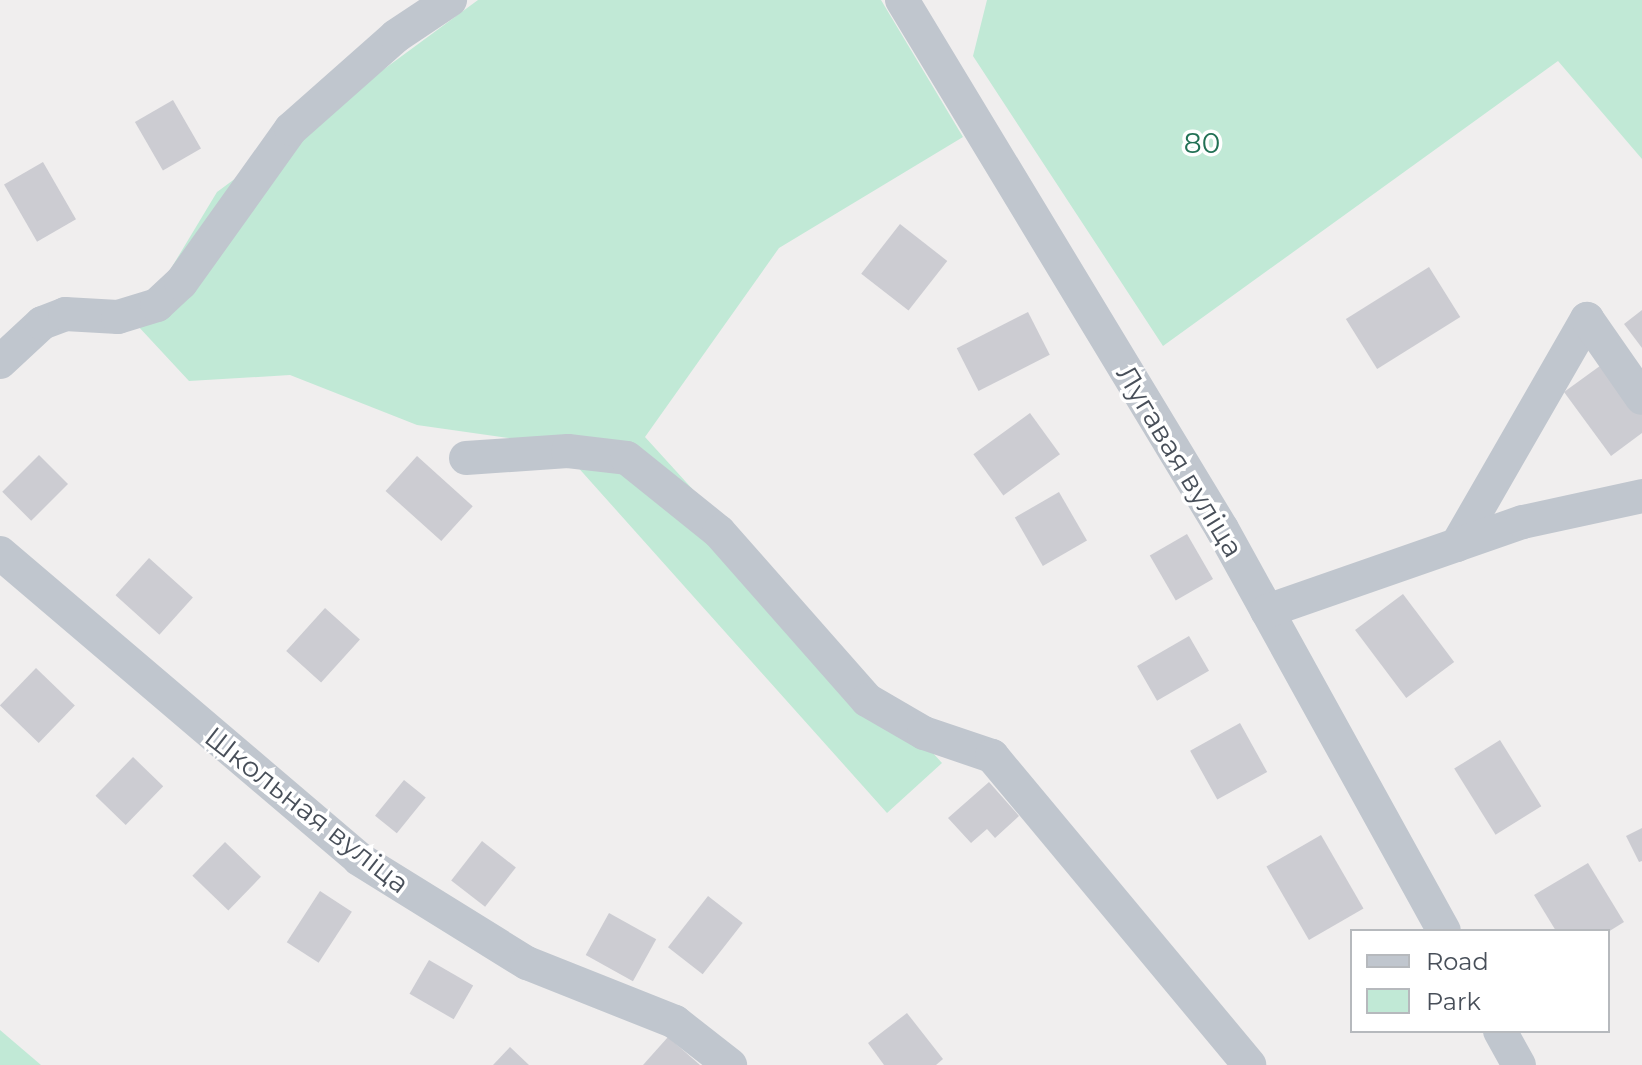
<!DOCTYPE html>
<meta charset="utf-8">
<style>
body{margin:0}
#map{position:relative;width:1642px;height:1065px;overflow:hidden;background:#f0eeee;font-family:Montserrat,sans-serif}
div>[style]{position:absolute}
.green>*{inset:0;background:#c1e9d6}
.building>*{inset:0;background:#ccccd2;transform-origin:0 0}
.minor>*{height:34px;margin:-17px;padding:0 17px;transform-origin:17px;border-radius:17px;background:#c0c6ce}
span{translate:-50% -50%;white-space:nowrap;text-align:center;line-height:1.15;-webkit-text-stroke:7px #fff;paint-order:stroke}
.park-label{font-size:28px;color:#227155}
.street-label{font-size:28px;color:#484f59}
.legend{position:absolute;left:1350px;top:929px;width:260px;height:104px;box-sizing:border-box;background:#fff;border:2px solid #b6b9bd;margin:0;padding:10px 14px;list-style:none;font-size:24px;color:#484f59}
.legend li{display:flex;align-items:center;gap:16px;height:40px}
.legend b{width:40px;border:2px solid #b6b9bd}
</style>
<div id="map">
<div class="green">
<div style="clip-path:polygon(478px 0,881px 0,963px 137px,779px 248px,645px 437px,942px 763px,887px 813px,558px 445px,417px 425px,290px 375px,189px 381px,137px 325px,217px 192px)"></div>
<div style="clip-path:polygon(987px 0,1642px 0,1642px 159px,1558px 61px,1163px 346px,973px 56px)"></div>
<div style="clip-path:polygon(0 1030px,41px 1065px,0 1065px)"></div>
</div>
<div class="building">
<div style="left:173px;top:100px;width:56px;height:44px;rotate:60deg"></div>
<div style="left:43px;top:162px;width:66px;height:45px;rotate:60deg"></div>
<div style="left:900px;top:224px;width:60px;height:63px;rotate:38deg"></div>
<div style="left:1429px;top:267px;width:59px;height:98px;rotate:58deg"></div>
<div style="clip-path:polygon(1642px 310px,1642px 348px,1624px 324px)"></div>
<div style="left:1028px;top:312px;width:48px;height:80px;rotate:63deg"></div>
<div style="clip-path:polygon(1604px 363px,1642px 414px,1642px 433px,1611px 456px,1564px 392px)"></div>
<div style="left:1030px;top:413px;width:51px;height:70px;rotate:54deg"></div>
<div style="left:39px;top:455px;width:41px;height:52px;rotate:45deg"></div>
<div style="left:417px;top:456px;width:75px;height:47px;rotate:42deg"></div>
<div style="left:1059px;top:492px;width:56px;height:51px;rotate:60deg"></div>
<div style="left:1187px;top:534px;width:52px;height:43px;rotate:60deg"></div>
<div style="left:149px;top:558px;width:59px;height:50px;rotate:42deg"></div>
<div style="left:1403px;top:594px;width:85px;height:60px;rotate:53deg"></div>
<div style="left:325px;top:608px;width:47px;height:58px;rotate:42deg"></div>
<div style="left:1189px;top:636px;width:40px;height:60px;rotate:60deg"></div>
<div style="left:36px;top:668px;width:54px;height:52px;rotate:44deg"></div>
<div style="left:1240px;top:723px;width:56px;height:57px;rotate:61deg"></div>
<div style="left:1500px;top:740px;width:78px;height:54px;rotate:58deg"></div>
<div style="left:133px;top:757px;width:42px;height:54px;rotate:44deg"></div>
<div style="left:404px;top:780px;width:28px;height:46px;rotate:39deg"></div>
<div style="clip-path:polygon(989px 782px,1019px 816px,995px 838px,987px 829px,971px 843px,948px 818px)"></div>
<div style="clip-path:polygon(1642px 828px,1642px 861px,1639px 862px,1626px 836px)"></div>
<div style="left:1321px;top:835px;width:85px;height:63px;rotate:60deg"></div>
<div style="left:482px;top:841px;width:43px;height:50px;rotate:38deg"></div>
<div style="left:225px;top:842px;width:50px;height:47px;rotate:44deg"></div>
<div style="clip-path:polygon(1588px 863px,1624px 922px,1608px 932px,1556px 931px,1534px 895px)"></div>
<div style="left:320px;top:891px;width:38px;height:61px;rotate:33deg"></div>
<div style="left:708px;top:896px;width:44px;height:65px;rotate:38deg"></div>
<div style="left:609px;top:913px;width:54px;height:48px;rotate:29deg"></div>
<div style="left:429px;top:960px;width:51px;height:39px;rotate:30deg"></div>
<div style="clip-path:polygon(907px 1013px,943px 1059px,936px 1065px,884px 1065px,868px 1043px)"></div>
<div style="clip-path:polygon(668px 1037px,700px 1065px,643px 1065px)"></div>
<div style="clip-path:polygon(510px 1047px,529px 1065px,493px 1065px)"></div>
</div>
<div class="minor">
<div style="left:902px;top:0;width:618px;rotate:58.83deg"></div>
<div style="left:1222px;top:529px;width:459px;rotate:61.1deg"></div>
<div style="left:0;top:362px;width:57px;rotate:-42.9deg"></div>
<div style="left:42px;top:323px;width:25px;rotate:-21deg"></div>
<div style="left:65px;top:314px;width:53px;rotate:3.2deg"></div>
<div style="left:118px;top:317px;width:41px;rotate:-17.1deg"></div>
<div style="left:157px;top:305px;width:33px;rotate:-43deg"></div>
<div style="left:181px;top:283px;width:189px;rotate:-54.5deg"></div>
<div style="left:291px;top:129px;width:140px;rotate:-41.5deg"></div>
<div style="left:396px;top:36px;width:65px;rotate:-33.7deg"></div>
<div style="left:466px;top:458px;width:102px;rotate:-3.9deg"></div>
<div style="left:568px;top:451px;width:59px;rotate:6.8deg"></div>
<div style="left:627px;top:458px;width:118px;rotate:38.8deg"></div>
<div style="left:719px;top:532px;width:224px;rotate:48.6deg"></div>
<div style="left:867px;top:700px;width:66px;rotate:30.1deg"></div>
<div style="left:924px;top:733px;width:72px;rotate:18.7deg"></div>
<div style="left:992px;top:756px;width:402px;rotate:50.2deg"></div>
<div style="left:1457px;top:545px;width:261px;rotate:-60.1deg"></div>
<div style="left:1587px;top:319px;width:96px;rotate:55.2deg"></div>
<div style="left:0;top:553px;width:472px;rotate:40.4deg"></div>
<div style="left:359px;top:859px;width:198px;rotate:31.8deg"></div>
<div style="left:527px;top:963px;width:159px;rotate:21.7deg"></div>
<div style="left:675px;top:1022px;width:70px;rotate:38deg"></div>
<div style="left:1267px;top:611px;width:271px;rotate:-19.2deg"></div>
<div style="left:1523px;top:522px;width:122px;rotate:-12.3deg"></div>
<div style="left:1500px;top:1031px;width:39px;rotate:61deg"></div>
</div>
<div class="park-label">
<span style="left:1202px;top:143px">80</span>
</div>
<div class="street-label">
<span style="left:1180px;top:461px;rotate:59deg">Лугавая вуліца</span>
<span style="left:307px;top:810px;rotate:38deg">Школьная вуліца</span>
</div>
<ul class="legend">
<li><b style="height:10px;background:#c0c6ce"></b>Road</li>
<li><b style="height:22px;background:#c1e9d6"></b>Park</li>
</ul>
</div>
